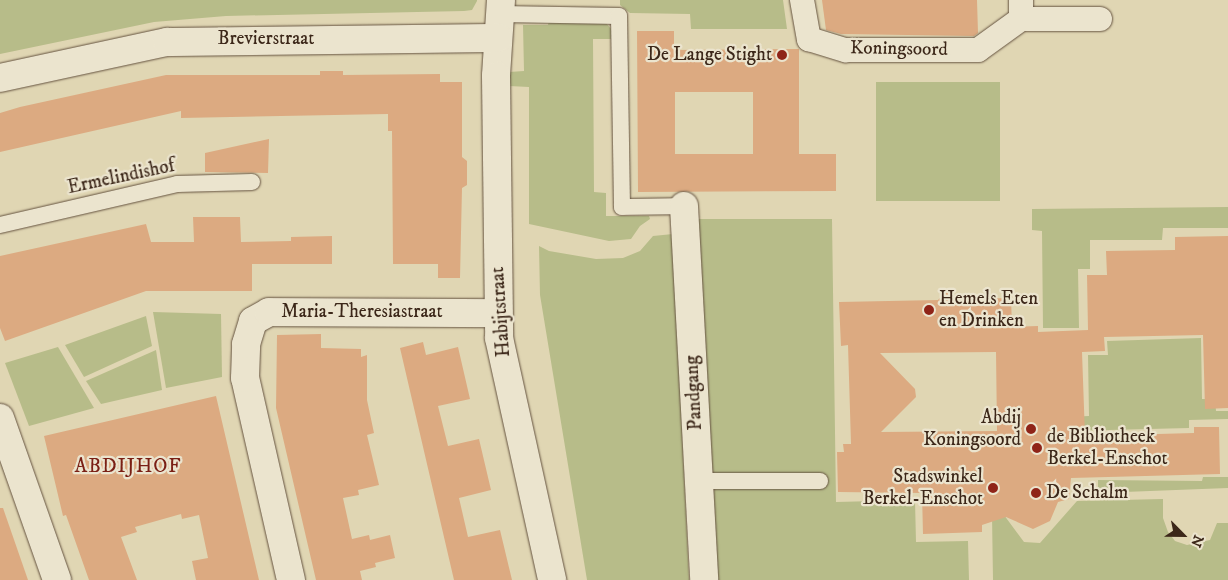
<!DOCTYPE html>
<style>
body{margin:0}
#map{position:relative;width:1228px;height:580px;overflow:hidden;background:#e0d6b3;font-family:"IM FELL DW Pica",serif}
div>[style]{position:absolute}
.green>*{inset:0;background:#b7bc89;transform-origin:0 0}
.building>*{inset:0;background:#dcaa81}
.roads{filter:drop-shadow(0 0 1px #655340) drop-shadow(0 0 1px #655340)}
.service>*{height:16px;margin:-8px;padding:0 8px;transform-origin:8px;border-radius:8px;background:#ebe4ce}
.pedestrian>*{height:24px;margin:-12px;padding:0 12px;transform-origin:12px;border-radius:12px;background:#ebe4ce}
.minor>*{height:28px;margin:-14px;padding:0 14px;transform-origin:14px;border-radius:14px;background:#ebe4ce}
.dots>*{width:14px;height:14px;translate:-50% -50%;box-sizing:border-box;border:2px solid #ebe4ce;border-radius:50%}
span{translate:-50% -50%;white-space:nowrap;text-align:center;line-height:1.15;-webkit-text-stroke:4.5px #ebe4ce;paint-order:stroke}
.street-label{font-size:19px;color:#3c2719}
.poi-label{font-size:19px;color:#3c2719}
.right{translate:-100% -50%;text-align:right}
.left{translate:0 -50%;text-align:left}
.neighbourhood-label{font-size:20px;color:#7a1f14;letter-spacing:1px}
.north{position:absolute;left:1158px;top:510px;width:50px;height:50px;-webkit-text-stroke:4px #ebe4ce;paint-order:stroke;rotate:113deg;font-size:14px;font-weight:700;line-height:20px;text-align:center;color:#3c2719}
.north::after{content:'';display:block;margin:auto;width:18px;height:22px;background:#3c2719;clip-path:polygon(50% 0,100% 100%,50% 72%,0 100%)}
</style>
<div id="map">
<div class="green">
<div style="clip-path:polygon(0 0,477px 0,477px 1px,472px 10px,464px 11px,226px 16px,154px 22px,0 54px)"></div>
<div style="clip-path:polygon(620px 0,783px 0,787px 29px,691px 29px,690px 14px,630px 13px,620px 5px)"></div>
<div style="clip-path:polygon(549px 20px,606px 23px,612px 30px,612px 39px,593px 39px,594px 192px,606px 193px,606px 216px,649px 216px,650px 219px,640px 226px,631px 239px,609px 241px,529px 224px,529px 87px,509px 86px,509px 72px,524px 71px,523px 25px,548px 25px)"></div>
<div style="left:1000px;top:82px;width:119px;height:124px;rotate:90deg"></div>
<div style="clip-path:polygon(1228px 207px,1228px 228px,1163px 228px,1162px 240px,1090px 240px,1090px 269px,1078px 269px,1079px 328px,1043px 328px,1042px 231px,1032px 230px,1032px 209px)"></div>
<div style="clip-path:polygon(694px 219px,832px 219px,836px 502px,915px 500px,916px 542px,968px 541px,969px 580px,714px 580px)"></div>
<div style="clip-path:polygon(673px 234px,689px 580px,587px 580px,540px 295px,539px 246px,549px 251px,596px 259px,623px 258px,640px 251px,653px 236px)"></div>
<div style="clip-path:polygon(153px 312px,221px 314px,222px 377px,166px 388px)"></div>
<div style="clip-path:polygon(146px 316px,152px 346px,84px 377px,65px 345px)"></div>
<div style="clip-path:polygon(1201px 338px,1202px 399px,1215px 399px,1216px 411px,1228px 411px,1228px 419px,1189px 420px,1189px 428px,1068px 431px,1068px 417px,1089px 416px,1088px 355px,1108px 355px,1107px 341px)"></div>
<div style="clip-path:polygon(58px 347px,94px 408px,29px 426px,5px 363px)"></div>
<div style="clip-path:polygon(156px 350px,162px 390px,101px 404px,86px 381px)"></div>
<div style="clip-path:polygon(1203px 477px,1228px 477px,1228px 488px,1098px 493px,1098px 480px,1202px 481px)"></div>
<div style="clip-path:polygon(1163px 499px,1163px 518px,1168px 532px,1175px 541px,1187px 545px,1210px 540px,1217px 523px,1228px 523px,1228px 580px,993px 580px,992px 515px,1004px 515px,1024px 542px,1040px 543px,1077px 501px)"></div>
</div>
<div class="building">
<div style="clip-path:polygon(822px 0,977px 0,978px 33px,974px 36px,841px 34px,826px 30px)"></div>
<div style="clip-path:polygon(evenodd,637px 31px,674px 31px,674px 50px,799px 49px,799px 154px,836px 154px,836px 191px,638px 192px,637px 31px,675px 92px,753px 92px,753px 154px,675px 154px,675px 92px)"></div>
<div style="clip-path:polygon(320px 71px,343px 71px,343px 75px,440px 74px,440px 82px,462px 82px,462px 157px,467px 161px,467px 185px,462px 188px,460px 278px,438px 278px,438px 264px,393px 264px,392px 131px,388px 131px,388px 114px,181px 118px,181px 111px,0 152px,0 113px,20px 107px,166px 75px,320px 75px)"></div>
<div style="clip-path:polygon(269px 139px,268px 173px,205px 172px,205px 153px)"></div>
<div style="clip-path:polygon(193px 217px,240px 217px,241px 242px,291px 241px,291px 237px,332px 236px,332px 264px,252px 264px,252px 291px,146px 291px,5px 341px,0 328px,0 256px,146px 224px,151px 242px,194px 242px)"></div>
<div style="clip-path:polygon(evenodd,1228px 236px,1228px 408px,1205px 409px,1203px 335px,1104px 337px,1105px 351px,1082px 352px,1085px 436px,1194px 433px,1194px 427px,1219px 427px,1220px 474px,1071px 478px,1069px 499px,1058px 502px,1050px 521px,1033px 529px,1006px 517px,982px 525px,982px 532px,923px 534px,922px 493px,838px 492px,837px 452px,844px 452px,843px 444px,851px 444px,848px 345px,841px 346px,839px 302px,938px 300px,947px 290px,955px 299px,1011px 298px,1012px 327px,1038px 326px,1038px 332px,1088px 330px,1087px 275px,1107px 275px,1106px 251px,1175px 250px,1175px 237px,1228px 236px,996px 352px,997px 431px,881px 432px,916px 397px,915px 389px,880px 353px,996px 352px)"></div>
<div style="clip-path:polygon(321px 334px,321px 348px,361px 349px,361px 357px,367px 355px,367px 400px,374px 433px,367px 435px,379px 485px,358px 490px,359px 495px,343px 498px,352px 539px,369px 535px,370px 540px,390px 535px,395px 558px,375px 563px,376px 567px,360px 571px,362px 580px,316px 580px,276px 408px,277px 335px)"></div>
<div style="clip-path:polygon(423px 342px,426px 355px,458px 347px,470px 399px,438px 406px,448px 446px,479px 439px,491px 490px,459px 498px,468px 537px,500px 530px,512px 580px,454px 580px,400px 348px)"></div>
<div style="clip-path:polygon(216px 396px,259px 580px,196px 580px,192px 561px,208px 558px,199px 515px,182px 519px,181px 514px,135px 527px,137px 532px,121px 537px,137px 580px,89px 580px,66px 515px,63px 516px,44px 436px)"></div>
<div style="clip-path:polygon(0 508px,3px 508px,28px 580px,0 580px)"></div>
</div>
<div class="roads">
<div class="service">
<div style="left:500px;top:14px;width:119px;rotate:1deg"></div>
<div style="left:619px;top:16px;width:191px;rotate:89.1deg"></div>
<div style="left:622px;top:207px;width:62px;rotate:-0.9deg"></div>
<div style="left:0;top:225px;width:182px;rotate:-13deg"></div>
<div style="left:177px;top:184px;width:75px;rotate:-1.5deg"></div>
<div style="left:699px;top:481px;width:121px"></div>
</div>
<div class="pedestrian">
<div style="left:802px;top:0;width:40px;rotate:80deg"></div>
<div style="left:809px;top:39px;width:39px;rotate:17deg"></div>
<div style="left:846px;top:50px;width:132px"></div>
<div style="left:978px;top:50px;width:53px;rotate:-35.8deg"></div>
<div style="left:1021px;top:0;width:19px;rotate:90deg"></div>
<div style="left:1021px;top:19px;width:79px"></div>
</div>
<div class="minor">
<div style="left:501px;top:0;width:76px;rotate:93.8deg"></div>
<div style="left:496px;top:76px;width:262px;rotate:89.3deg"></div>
<div style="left:499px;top:338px;width:248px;rotate:77.6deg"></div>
<div style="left:0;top:78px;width:171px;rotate:-12.2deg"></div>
<div style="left:167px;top:42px;width:331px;rotate:-0.7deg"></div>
<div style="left:684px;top:206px;width:375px;rotate:86.9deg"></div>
<div style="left:0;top:418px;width:172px;rotate:70.6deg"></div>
<div style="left:291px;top:580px;width:207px;rotate:-102.8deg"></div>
<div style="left:245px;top:378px;width:34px;rotate:-88deg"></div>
<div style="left:246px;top:344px;width:24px;rotate:-73deg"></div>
<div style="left:253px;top:321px;width:18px;rotate:-29deg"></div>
<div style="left:269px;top:312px;width:229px;rotate:0.3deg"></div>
</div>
</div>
<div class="dots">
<div style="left:782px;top:55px;background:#8f2418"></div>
<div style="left:929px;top:310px;background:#8f2418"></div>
<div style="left:1031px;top:429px;background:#8f2418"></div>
<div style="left:1037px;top:448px;background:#8f2418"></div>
<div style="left:993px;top:488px;background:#8f2418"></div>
<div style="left:1036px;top:493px;background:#8f2418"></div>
</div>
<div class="street-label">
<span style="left:266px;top:39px">Brevierstraat</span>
<span style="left:899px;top:49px;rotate:1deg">Koningsoord</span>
<span style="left:121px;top:177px;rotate:-12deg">Ermelindishof</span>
<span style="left:362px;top:312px">Maria-Theresiastraat</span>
<span style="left:501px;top:312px;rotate:-94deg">Habijtstraat</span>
<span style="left:694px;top:393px;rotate:-93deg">Pandgang</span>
</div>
<div class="poi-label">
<span class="right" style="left:772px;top:55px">De Lange Stight</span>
<span class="left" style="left:939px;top:310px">Hemels Eten<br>en Drinken</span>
<span class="right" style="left:1021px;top:429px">Abdij<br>Koningsoord</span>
<span class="left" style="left:1047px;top:448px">de Bibliotheek<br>Berkel-Enschot</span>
<span class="right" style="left:983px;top:488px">Stadswinkel<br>Berkel-Enschot</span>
<span class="left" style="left:1046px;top:493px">De Schalm</span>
</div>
<div class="neighbourhood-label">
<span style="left:128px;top:466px">ABDIJHOF</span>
</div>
<div class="north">N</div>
</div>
